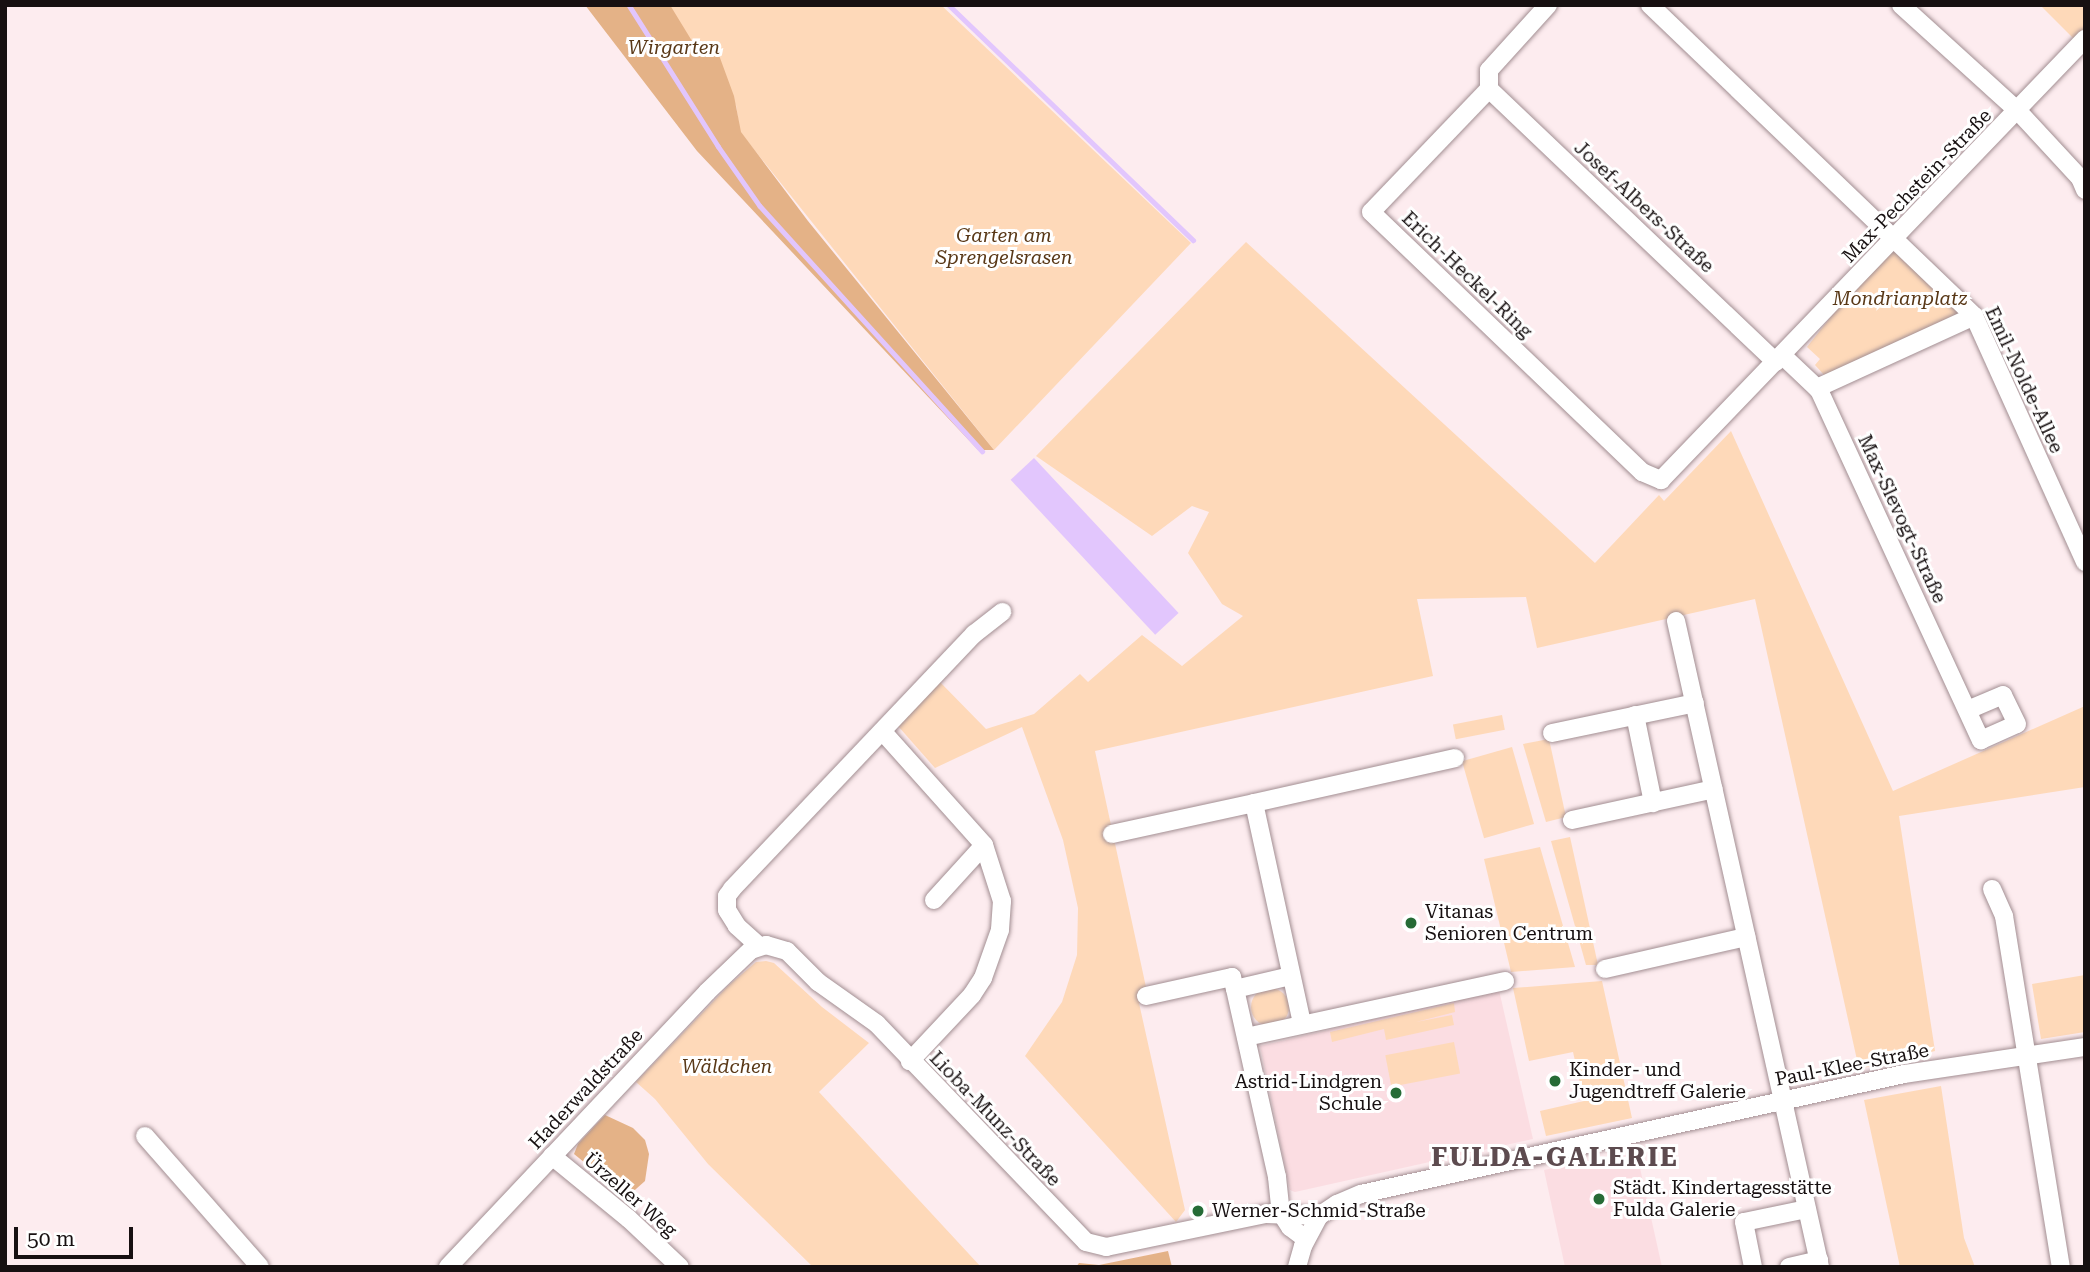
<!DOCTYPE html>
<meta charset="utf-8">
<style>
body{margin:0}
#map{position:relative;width:2090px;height:1272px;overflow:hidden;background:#fdecef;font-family:"Roboto Serif",serif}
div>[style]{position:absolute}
.built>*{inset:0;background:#fbdde2}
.green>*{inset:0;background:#fed9b9;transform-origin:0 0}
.round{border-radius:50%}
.forest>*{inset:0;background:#e4b287}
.water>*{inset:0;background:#e2c6fd;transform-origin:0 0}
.stream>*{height:4.5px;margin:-2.25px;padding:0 2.25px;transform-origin:2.25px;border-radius:2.25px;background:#e2c6fd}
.roads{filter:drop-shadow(0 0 2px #a28e92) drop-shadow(0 0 2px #a28e92)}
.minor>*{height:18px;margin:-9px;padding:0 9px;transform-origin:9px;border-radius:9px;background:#fff}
.dots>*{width:19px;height:19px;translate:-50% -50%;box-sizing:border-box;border:4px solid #fff;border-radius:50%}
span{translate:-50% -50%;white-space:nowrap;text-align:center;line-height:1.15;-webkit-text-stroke:6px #fff;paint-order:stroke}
.park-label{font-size:19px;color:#593817;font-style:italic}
.street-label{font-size:19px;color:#171011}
.poi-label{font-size:19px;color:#171011}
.left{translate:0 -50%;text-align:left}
.right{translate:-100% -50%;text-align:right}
.district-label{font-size:26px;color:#5d4b4f;font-weight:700;letter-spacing:2px}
.frame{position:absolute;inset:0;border:7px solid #171011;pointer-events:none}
.scale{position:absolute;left:14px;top:1227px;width:119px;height:32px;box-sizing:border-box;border:4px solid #171011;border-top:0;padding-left:9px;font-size:21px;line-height:24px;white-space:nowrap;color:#171011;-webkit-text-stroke:5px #fff;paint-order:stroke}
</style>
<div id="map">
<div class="built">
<div style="clip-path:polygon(1499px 990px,1533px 1139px,1295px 1192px,1290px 1190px,1260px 1046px)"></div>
<div style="clip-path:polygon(1636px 1150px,1662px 1267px,1565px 1267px,1544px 1170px)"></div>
</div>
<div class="green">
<div style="clip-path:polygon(588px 5px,941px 5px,1191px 243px,994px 450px,740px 132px,736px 105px)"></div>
<div style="clip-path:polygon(2040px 5px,2085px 5px,2085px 50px)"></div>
<div style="clip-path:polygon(1894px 237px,1974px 316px,1825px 376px,1815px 365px,1820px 359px,1807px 347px)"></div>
<div style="clip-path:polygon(1246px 242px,1595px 563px,1659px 495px,1664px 501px,1731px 431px,1893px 791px,2085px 706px,2085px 787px,1899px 816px,1935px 1051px,1859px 1069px,1755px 599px,1537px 648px,1526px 597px,1417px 599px,1433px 676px,1095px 751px,1149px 1001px,1139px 1003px,1185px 1210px,1176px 1222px,1025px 1056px,1062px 1002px,1077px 955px,1078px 908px,1063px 840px,1022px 727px,935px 768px,898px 726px,938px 680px,986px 729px,1034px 714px,1080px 674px,1088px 682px,1142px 635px,1182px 666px,1243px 616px,1222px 604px,1188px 553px,1209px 512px,1192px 506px,1152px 536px,1036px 456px)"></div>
<div style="left:1502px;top:715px;width:15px;height:50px;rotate:79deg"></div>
<div style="clip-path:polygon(1549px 739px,1566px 817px,1546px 822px,1523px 744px)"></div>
<div style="left:1512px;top:747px;width:80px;height:52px;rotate:74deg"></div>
<div style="clip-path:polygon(1570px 837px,1598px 965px,1586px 965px,1551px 841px)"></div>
<div style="clip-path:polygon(1540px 847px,1575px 967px,1511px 972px,1484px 859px)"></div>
<div style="clip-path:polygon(766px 961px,774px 963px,822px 1007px,869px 1043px,819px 1092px,981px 1267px,813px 1267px,708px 1164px,655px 1099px,636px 1082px,729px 985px,756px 962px)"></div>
<div style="clip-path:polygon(2085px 975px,2085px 1032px,2041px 1039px,2032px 984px)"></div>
<div style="clip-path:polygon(1602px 981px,1632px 1118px,1546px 1136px,1540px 1111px,1584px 1101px,1573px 1052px,1529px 1061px,1513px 988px)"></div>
<div class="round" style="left:1251px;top:988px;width:38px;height:38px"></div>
<div style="clip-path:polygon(1454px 1003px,1455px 1012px,1416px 1022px,1452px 1015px,1454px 1025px,1386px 1040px,1384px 1029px,1332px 1042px,1330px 1032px)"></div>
<div style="left:1454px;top:1042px;width:32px;height:70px;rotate:79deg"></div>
<div style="clip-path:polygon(1941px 1086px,1964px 1238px,1975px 1267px,1900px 1267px,1864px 1100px)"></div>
</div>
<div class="forest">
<div style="clip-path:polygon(585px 5px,670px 5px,692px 41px,716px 47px,734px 96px,741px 132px,808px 221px,994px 450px,978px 450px,697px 151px)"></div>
<div style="clip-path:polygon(605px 1115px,633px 1128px,645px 1140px,649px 1154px,645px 1181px,627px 1197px,574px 1154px,578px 1144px)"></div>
<div style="clip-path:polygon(1168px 1251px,1172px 1267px,1076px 1267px,1079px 1263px,1099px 1265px)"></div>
</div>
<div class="water">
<div style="left:1034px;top:458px;width:212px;height:32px;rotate:47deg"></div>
</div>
<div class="stream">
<div style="left:629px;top:5px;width:167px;rotate:57.7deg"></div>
<div style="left:718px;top:146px;width:73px;rotate:55deg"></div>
<div style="left:760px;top:206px;width:331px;rotate:47.8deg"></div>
<div style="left:949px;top:5px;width:339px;rotate:43.9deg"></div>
</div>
<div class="roads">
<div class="minor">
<div style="left:1548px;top:5px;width:88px;rotate:132.2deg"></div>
<div style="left:1489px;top:70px;width:19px;rotate:90deg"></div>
<div style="left:1489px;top:89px;width:396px;rotate:43.6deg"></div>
<div style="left:1650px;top:5px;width:449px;rotate:43.8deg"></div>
<div style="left:1974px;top:316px;width:270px;rotate:65.7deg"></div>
<div style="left:1901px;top:5px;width:158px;rotate:42.2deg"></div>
<div style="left:2018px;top:111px;width:91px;rotate:47.2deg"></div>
<div style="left:2080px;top:178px;width:13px;rotate:67deg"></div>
<div style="left:1489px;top:89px;width:170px;rotate:133.8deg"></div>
<div style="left:1371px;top:212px;width:376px;rotate:43.8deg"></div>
<div style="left:1642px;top:472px;width:21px;rotate:23deg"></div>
<div style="left:1661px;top:480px;width:612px;rotate:-46.13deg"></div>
<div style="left:1783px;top:356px;width:50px;rotate:43.4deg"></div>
<div style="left:1819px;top:390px;width:386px;rotate:65.2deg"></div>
<div style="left:1981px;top:740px;width:39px;rotate:-24deg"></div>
<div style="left:2017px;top:724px;width:32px;rotate:-116deg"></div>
<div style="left:2003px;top:695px;width:38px;rotate:157deg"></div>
<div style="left:1817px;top:388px;width:173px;rotate:-24.6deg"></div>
<div style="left:1676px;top:621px;width:662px;rotate:77.43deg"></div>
<div style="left:1635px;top:715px;width:90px;rotate:78.4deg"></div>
<div style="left:883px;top:732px;width:152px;rotate:48.2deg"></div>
<div style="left:984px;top:845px;width:59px;rotate:72.2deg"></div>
<div style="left:1002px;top:901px;width:29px;rotate:94deg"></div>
<div style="left:1000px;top:930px;width:51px;rotate:109.5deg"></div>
<div style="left:983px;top:978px;width:20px;rotate:123deg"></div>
<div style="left:972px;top:995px;width:91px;rotate:133.2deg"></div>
<div style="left:1552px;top:733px;width:146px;rotate:-11.8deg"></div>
<div style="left:1254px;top:803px;width:206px;rotate:-12.6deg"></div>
<div style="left:1572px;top:820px;width:145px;rotate:-12.3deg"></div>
<div style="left:1112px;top:834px;width:145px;rotate:-12.3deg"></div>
<div style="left:1254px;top:803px;width:226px;rotate:77.7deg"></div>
<div style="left:1992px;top:889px;width:30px;rotate:66deg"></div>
<div style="left:2004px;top:916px;width:356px;rotate:80.8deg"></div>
<div style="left:934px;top:900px;width:74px;rotate:-47.7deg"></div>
<div style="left:759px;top:946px;width:30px;rotate:-138deg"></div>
<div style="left:737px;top:926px;width:19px;rotate:-122deg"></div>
<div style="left:727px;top:910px;width:14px;rotate:-90deg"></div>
<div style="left:727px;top:896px;width:9px;rotate:-54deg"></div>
<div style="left:732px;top:889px;width:352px;rotate:-46.5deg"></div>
<div style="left:974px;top:634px;width:36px;rotate:-38deg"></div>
<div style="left:1605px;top:969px;width:145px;rotate:-12.8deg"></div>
<div style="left:1235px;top:989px;width:193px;rotate:77.4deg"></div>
<div style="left:1277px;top:1177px;width:36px;rotate:84deg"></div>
<div style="left:1281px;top:1213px;width:17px;rotate:57deg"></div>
<div style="left:1290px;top:1227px;width:20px;rotate:37deg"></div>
<div style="left:1146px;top:996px;width:88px;rotate:-12.5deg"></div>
<div style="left:1232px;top:977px;width:12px;rotate:76deg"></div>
<div style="left:1235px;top:989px;width:57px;rotate:-13.1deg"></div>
<div style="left:1246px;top:1037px;width:265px;rotate:-12.2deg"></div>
<div style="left:145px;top:1136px;width:174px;rotate:48.7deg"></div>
<div style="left:552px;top:1156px;width:99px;rotate:39.3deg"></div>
<div style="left:629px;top:1219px;width:70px;rotate:43.3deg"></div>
<div style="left:448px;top:1267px;width:378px;rotate:-46.7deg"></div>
<div style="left:707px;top:992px;width:61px;rotate:-43.7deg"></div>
<div style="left:751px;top:950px;width:16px;rotate:-18deg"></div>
<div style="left:766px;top:945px;width:22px;rotate:16deg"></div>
<div style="left:787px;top:951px;width:44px;rotate:45deg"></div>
<div style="left:818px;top:982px;width:72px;rotate:35.4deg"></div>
<div style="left:877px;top:1024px;width:302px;rotate:46.2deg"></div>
<div style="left:1086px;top:1242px;width:21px;rotate:14deg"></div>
<div style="left:1106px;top:1247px;width:163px;rotate:-11.7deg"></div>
<div style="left:1266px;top:1214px;width:53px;rotate:2.2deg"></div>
<div style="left:1297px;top:1267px;width:22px;rotate:-74deg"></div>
<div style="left:1303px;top:1246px;width:34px;rotate:-62deg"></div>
<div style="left:1319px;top:1216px;width:22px;rotate:-34deg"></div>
<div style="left:1337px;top:1204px;width:26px;rotate:-23deg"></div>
<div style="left:1361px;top:1194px;width:556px;rotate:-12.46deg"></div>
<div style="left:1904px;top:1074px;width:183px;rotate:-8.5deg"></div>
<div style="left:1753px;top:1267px;width:46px;rotate:-101.3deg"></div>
<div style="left:1744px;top:1222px;width:64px;rotate:-11.7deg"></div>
<div style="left:1789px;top:1267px;width:31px;rotate:-13deg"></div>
</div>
</div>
<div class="dots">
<div style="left:1411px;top:923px;background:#266b36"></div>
<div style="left:1555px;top:1081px;background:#266b36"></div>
<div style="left:1396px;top:1093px;background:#266b36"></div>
<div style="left:1599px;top:1199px;background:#266b36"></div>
<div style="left:1198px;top:1211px;background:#266b36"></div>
</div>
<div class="park-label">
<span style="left:674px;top:48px">Wirgarten</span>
<span style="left:1004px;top:247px">Garten am<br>Sprengelsrasen</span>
<span style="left:1900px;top:299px">Mondrianplatz</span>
<span style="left:727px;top:1067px">Wäldchen</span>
</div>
<div class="street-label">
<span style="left:1917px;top:186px;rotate:-46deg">Max-Pechstein-Straße</span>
<span style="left:1644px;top:207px;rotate:43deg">Josef-Albers-Straße</span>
<span style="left:1467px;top:275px;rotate:44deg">Erich-Heckel-Ring</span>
<span style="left:2024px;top:380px;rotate:65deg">Emil-Nolde-Allee</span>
<span style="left:1902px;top:519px;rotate:65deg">Max-Slevogt-Straße</span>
<span style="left:1852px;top:1065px;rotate:-11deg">Paul-Klee-Straße</span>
<span style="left:586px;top:1089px;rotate:-47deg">Haderwaldstraße</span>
<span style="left:995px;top:1119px;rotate:46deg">Lioba-Munz-Straße</span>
<span style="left:630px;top:1195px;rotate:41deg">Ürzeller Weg</span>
</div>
<div class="poi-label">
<span class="left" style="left:1425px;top:923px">Vitanas<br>Senioren Centrum</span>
<span class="left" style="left:1569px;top:1081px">Kinder- und<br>Jugendtreff Galerie</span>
<span class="right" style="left:1382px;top:1093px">Astrid-Lindgren<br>Schule</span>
<span class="left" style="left:1613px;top:1199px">Städt. Kindertagesstätte<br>Fulda Galerie</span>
<span class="left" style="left:1212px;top:1211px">Werner-Schmid-Straße</span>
</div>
<div class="district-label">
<span style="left:1555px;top:1158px">FULDA-GALERIE</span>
</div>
<div class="frame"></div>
<div class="scale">50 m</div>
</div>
